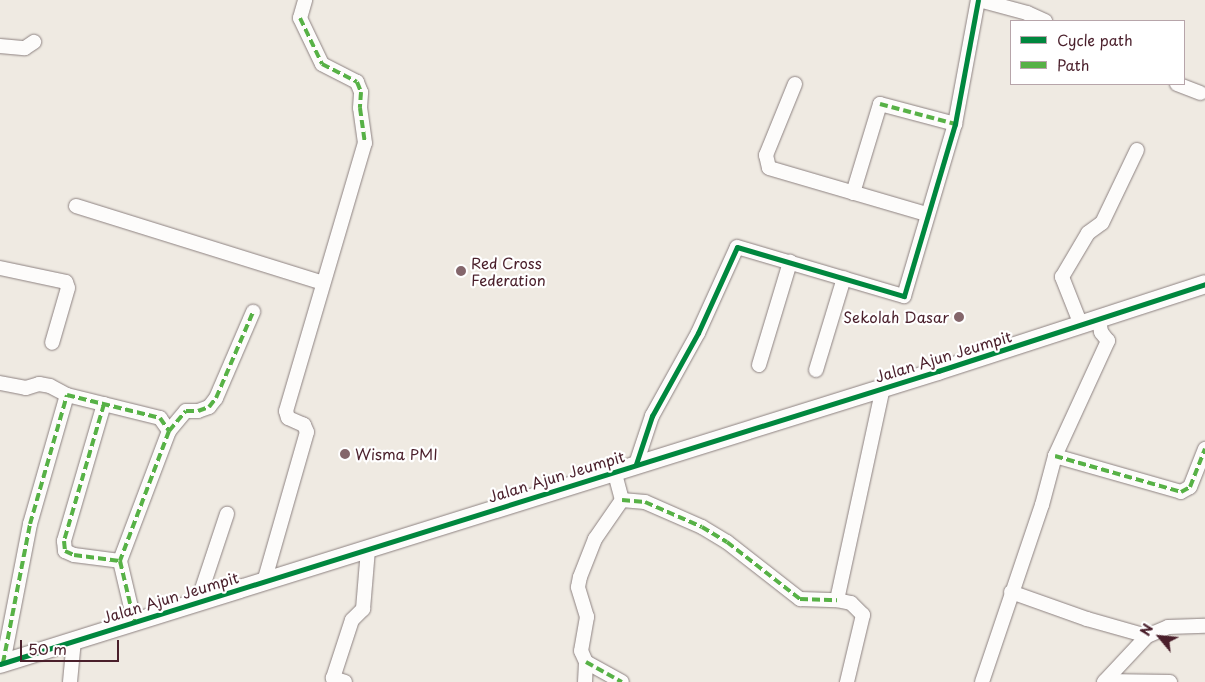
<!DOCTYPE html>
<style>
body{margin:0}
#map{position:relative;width:1205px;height:682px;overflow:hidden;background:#efeae2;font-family:"Playpen Sans",sans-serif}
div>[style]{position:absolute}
.roads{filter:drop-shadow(0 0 1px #8d8281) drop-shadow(0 0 1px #8d8281)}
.minor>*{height:14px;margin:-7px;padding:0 7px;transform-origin:7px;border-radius:7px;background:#fdfcfb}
.tertiary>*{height:18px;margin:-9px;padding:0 9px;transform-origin:9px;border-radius:9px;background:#fdfcfb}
.quiet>*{height:4px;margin-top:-2px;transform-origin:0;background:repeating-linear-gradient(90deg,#57b146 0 8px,transparent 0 12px)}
.cycleway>*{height:5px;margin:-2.5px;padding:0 2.5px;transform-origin:2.5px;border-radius:2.5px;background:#00873e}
.dots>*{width:14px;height:14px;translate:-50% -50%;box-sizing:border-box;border:2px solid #fff;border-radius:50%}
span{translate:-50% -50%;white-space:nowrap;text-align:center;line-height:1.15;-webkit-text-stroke:4.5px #fff;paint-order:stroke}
.poi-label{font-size:15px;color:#4a1f2b}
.left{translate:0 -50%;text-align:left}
.right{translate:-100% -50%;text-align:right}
.street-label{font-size:15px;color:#4a1f2b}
.legend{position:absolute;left:1010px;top:20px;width:175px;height:65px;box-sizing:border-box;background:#fff;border:1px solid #b7a5aa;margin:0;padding:6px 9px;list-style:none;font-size:15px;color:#4a1f2b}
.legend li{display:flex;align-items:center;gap:10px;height:25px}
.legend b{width:25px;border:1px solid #b7a5aa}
.north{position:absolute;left:1135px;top:612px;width:50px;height:50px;-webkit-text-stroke:4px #fff;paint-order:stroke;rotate:298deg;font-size:14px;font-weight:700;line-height:20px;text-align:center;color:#4a1f2b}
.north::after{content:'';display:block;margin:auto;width:18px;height:22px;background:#4a1f2b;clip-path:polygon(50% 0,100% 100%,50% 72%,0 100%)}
.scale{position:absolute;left:20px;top:640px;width:99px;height:22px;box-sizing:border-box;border:2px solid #4a1f2b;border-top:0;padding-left:6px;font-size:15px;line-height:18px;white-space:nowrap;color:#4a1f2b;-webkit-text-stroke:4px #fff;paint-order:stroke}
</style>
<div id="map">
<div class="roads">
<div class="minor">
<div style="left:979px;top:0;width:50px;rotate:15.2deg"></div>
<div style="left:1027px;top:13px;width:20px;rotate:24deg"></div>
<div style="left:0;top:46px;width:25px;rotate:5deg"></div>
<div style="left:25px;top:48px;width:11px;rotate:-34deg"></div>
<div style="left:795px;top:84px;width:77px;rotate:112.2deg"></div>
<div style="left:766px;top:155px;width:13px;rotate:77deg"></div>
<div style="left:769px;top:168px;width:164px;rotate:16.3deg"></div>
<div style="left:1177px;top:84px;width:25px;rotate:21deg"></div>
<div style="left:853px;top:193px;width:93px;rotate:-73.1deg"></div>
<div style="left:880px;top:104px;width:78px;rotate:14.9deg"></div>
<div style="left:76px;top:206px;width:259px;rotate:17.3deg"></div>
<div style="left:0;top:268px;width:67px;rotate:12deg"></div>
<div style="left:66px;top:282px;width:6px;rotate:72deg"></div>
<div style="left:68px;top:288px;width:57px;rotate:106.2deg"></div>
<div style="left:1081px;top:325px;width:52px;rotate:-111.6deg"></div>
<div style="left:1062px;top:277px;width:51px;rotate:-59.4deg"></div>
<div style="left:1088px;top:233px;width:17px;rotate:-36deg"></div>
<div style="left:1102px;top:223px;width:81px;rotate:-64.4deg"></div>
<div style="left:759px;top:365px;width:108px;rotate:-73.2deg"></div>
<div style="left:816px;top:370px;width:96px;rotate:-73.1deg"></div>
<div style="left:0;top:383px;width:26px;rotate:11deg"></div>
<div style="left:26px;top:388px;width:14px;rotate:-17deg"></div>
<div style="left:39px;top:384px;width:11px;rotate:10deg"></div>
<div style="left:50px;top:386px;width:19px;rotate:28deg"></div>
<div style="left:67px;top:395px;width:96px;rotate:13.9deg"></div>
<div style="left:160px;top:418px;width:16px;rotate:55deg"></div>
<div style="left:169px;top:431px;width:139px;rotate:110.7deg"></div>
<div style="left:120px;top:561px;width:61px;rotate:76.7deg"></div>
<div style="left:104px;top:404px;width:143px;rotate:106.3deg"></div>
<div style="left:64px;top:541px;width:10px;rotate:84deg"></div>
<div style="left:65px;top:551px;width:10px;rotate:24deg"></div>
<div style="left:74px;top:555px;width:46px;rotate:7.4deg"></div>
<div style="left:169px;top:431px;width:26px;rotate:-50deg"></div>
<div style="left:186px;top:411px;width:12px"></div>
<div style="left:198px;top:411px;width:12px;rotate:-20deg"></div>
<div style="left:209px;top:407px;width:11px;rotate:-52deg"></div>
<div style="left:216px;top:398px;width:94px;rotate:-66.7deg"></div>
<div style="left:1055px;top:456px;width:131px;rotate:15.9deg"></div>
<div style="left:1181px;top:492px;width:10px;rotate:-29deg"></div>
<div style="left:1190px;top:487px;width:41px;rotate:-68.5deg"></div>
<div style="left:636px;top:464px;width:51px;rotate:-71.6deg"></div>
<div style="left:652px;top:416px;width:95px;rotate:-61deg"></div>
<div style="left:698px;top:333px;width:94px;rotate:-65.6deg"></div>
<div style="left:737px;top:247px;width:174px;rotate:16.4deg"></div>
<div style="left:904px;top:296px;width:179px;rotate:-73.5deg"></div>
<div style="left:955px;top:124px;width:126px;rotate:-79.5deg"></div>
<div style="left:622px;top:500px;width:23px;rotate:5deg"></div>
<div style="left:645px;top:502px;width:62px;rotate:23.7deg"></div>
<div style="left:702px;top:527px;width:29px;rotate:31deg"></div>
<div style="left:727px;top:542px;width:93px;rotate:38deg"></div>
<div style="left:800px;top:599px;width:37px;rotate:2deg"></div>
<div style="left:264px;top:582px;width:156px;rotate:-74deg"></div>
<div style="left:307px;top:432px;width:8px;rotate:-113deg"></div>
<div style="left:304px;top:425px;width:17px;rotate:-156deg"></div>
<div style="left:288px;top:418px;width:7px;rotate:-106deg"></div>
<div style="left:286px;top:411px;width:279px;rotate:-73.6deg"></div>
<div style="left:365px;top:143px;width:35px;rotate:-98deg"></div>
<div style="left:360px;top:108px;width:16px;rotate:-86deg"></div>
<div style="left:361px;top:92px;width:11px;rotate:-112deg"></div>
<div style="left:357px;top:82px;width:39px;rotate:-153deg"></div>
<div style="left:322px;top:64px;width:51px;rotate:-115.6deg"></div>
<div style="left:300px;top:18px;width:19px;rotate:-74deg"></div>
<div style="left:1011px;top:592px;width:81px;rotate:19.6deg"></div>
<div style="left:1087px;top:619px;width:62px;rotate:15.8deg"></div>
<div style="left:198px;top:601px;width:92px;rotate:-71.6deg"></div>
<div style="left:586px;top:662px;width:41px;rotate:29.1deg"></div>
<div style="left:3px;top:663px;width:142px;rotate:-79deg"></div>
<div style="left:30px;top:524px;width:134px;rotate:-74deg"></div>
<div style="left:1105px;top:681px;width:65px;rotate:0.9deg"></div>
<div style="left:70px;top:682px;width:42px;rotate:-84.6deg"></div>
<div style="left:345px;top:682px;width:13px;rotate:-162deg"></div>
<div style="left:333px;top:678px;width:61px;rotate:-71.9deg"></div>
<div style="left:352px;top:620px;width:16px;rotate:-45deg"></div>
<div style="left:363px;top:609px;width:59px;rotate:-85.2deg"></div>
<div style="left:585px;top:682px;width:20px;rotate:-87deg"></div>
<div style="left:586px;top:662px;width:12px;rotate:-114deg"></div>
<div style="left:581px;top:651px;width:35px;rotate:-80deg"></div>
<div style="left:587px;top:617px;width:31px;rotate:-107deg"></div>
<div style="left:578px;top:587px;width:10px;rotate:-79deg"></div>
<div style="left:580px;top:577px;width:41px;rotate:-68.5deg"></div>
<div style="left:595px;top:539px;width:47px;rotate:-55.3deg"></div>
<div style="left:622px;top:500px;width:30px;rotate:-105deg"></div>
<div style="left:847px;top:682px;width:69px;rotate:-76.6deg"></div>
<div style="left:863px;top:615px;width:17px;rotate:-135deg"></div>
<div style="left:851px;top:603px;width:14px;rotate:-168deg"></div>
<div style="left:837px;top:600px;width:217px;rotate:-77.8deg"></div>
<div style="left:982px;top:682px;width:187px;rotate:-71.3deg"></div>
<div style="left:1042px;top:505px;width:51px;rotate:-75.1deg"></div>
<div style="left:1055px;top:456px;width:127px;rotate:-65.3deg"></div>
<div style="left:1108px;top:341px;width:11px;rotate:-128deg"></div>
<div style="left:1101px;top:332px;width:12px;rotate:-99deg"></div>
<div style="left:1104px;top:682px;width:63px;rotate:-46.9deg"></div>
<div style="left:1147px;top:636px;width:23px;rotate:-23deg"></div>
<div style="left:1168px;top:627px;width:37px;rotate:-2deg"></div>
</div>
<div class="tertiary">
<div style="left:0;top:664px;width:983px;rotate:-17.35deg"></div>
<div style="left:938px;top:371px;width:281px;rotate:-18deg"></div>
</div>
</div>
<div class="quiet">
<div style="left:300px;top:18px;width:51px;rotate:64.4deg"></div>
<div style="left:322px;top:64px;width:39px;rotate:27deg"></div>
<div style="left:357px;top:82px;width:11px;rotate:68deg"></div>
<div style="left:361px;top:92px;width:16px;rotate:94deg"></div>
<div style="left:360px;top:108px;width:35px;rotate:82deg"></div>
<div style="left:880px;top:104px;width:78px;rotate:14.9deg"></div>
<div style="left:104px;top:404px;width:143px;rotate:106.3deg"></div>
<div style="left:64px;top:541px;width:10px;rotate:84deg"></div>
<div style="left:65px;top:551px;width:10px;rotate:24deg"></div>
<div style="left:74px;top:555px;width:46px;rotate:7.4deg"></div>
<div style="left:169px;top:431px;width:26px;rotate:-50deg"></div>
<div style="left:186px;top:411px;width:12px"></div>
<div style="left:198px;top:411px;width:12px;rotate:-20deg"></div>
<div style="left:209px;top:407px;width:11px;rotate:-52deg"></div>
<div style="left:216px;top:398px;width:94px;rotate:-66.7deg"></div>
<div style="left:1055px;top:456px;width:131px;rotate:15.9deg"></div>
<div style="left:1181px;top:492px;width:10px;rotate:-29deg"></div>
<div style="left:1190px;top:487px;width:41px;rotate:-68.5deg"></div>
<div style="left:622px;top:500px;width:23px;rotate:5deg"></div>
<div style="left:645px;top:502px;width:62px;rotate:23.7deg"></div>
<div style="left:702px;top:527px;width:29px;rotate:31deg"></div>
<div style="left:727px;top:542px;width:93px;rotate:38deg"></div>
<div style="left:800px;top:599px;width:37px;rotate:2deg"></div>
<div style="left:586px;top:662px;width:41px;rotate:29.1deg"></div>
<div style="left:3px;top:663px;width:142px;rotate:-79deg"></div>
<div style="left:30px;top:524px;width:134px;rotate:-74deg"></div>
<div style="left:67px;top:395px;width:96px;rotate:13.9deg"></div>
<div style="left:160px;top:418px;width:16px;rotate:55deg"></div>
<div style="left:169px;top:431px;width:139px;rotate:110.7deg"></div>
<div style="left:120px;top:561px;width:61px;rotate:76.7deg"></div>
</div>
<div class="cycleway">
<div style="left:636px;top:464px;width:51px;rotate:-71.6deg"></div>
<div style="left:652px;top:416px;width:95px;rotate:-61deg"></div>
<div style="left:698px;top:333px;width:94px;rotate:-65.6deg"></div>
<div style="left:737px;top:247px;width:174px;rotate:16.4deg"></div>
<div style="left:904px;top:296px;width:179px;rotate:-73.5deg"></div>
<div style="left:955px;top:124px;width:126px;rotate:-79.5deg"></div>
<div style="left:0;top:664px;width:983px;rotate:-17.35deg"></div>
<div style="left:938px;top:371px;width:281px;rotate:-18deg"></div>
</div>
<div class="dots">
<div style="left:461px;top:271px;background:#84666b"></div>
<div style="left:959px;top:317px;background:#84666b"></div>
<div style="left:345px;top:454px;background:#84666b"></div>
</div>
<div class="poi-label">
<span class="left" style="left:471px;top:271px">Red Cross<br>Federation</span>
<span class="right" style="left:949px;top:317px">Sekolah Dasar</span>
<span class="left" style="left:355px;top:454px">Wisma PMI</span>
</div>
<div class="street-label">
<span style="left:943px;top:356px;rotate:-17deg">Jalan Ajun Jeumpit</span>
<span style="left:556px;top:476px;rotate:-17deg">Jalan Ajun Jeumpit</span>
<span style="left:170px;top:597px;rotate:-17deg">Jalan Ajun Jeumpit</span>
</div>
<ul class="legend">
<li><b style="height:6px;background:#00873e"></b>Cycle path</li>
<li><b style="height:6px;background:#57b146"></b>Path</li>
</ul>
<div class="north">N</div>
<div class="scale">50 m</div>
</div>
